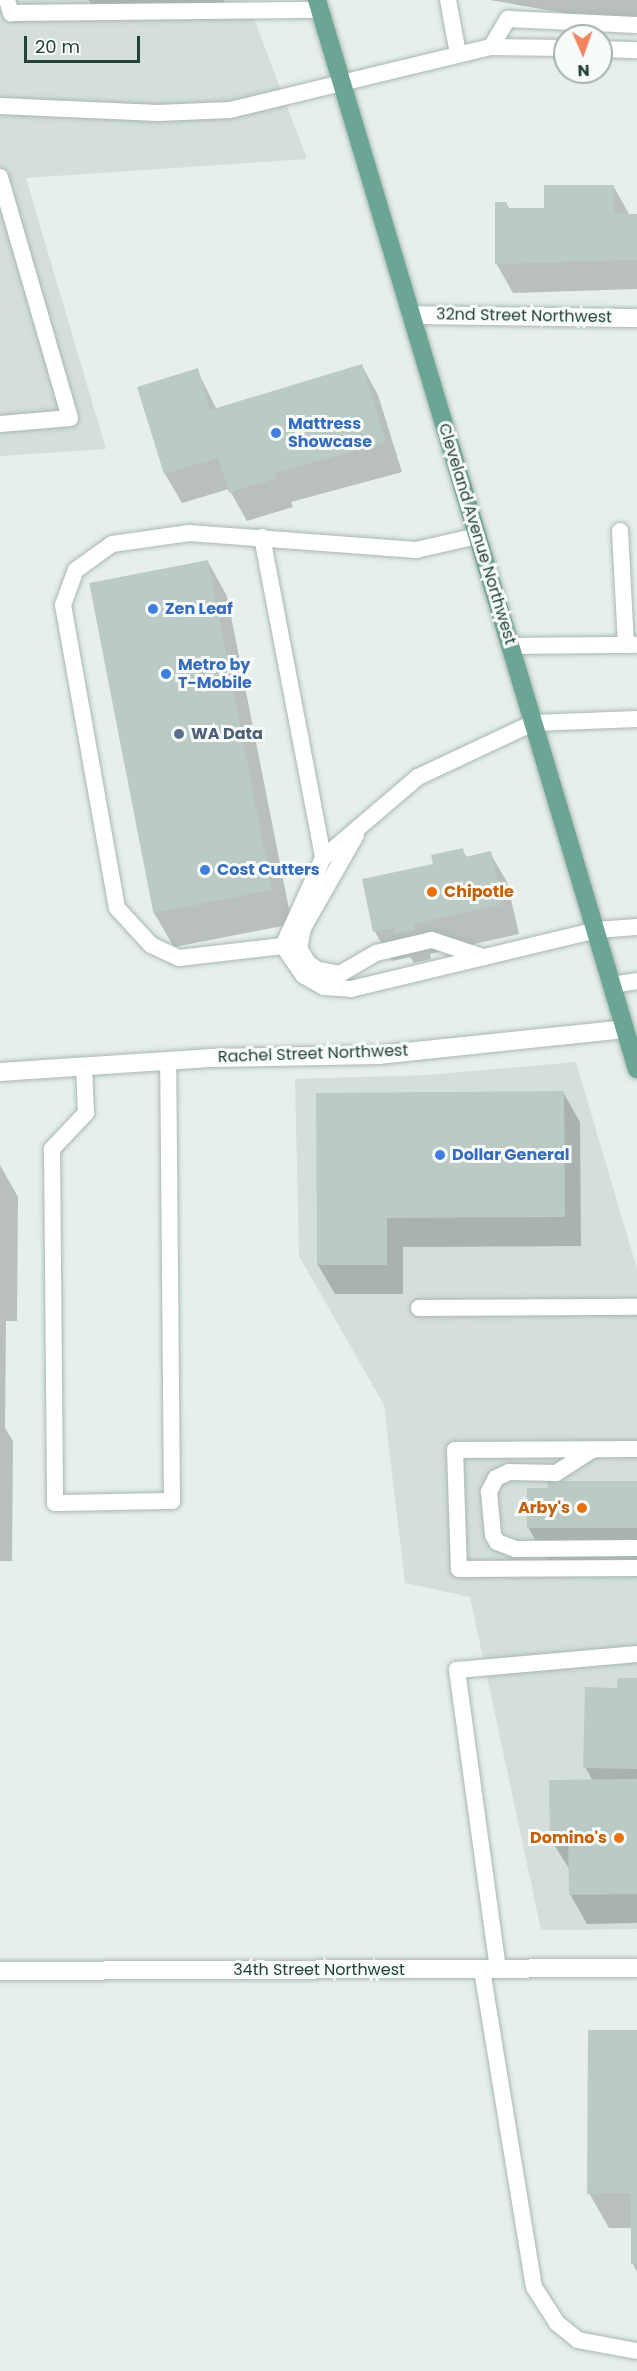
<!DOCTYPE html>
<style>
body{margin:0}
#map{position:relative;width:637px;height:2371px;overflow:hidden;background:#e6efeb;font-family:Poppins,sans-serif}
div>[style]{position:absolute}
.built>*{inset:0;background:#d4dfda}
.shadow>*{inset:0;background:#0003}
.building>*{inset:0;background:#bbcac4;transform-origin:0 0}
.roads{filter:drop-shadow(0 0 2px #a8b8b2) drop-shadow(0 0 2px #a8b8b2)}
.service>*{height:16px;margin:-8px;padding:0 8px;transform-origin:8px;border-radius:8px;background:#fff}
.minor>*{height:18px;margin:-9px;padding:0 9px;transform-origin:9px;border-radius:9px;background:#fff}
.tertiary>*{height:18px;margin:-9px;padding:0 9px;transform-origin:9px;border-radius:9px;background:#fff}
.primary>*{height:18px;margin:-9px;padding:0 9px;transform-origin:9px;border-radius:9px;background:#6aa596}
.dots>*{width:16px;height:16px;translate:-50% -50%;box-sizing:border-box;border:3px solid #f7fbf9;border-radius:50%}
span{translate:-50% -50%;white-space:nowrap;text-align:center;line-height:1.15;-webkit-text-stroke:6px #f7fbf9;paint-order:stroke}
.street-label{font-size:16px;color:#24423a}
.shop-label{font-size:16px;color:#366cbe;font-weight:700}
.left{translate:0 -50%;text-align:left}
.service-label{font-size:16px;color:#4e5e75;font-weight:700}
.food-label{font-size:16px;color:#c56008;font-weight:700}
.right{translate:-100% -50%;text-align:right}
.north{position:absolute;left:553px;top:24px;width:60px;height:60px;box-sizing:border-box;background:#f7fbf9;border:2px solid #a3b1ad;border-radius:50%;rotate:178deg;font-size:16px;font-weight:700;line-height:24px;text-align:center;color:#24423a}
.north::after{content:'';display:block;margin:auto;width:21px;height:27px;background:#f4845f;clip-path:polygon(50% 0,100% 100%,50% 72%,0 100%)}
.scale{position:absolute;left:24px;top:36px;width:116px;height:27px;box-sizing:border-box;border:3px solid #24423a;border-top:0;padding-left:8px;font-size:18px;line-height:21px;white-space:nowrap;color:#24423a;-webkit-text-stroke:4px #f7fbf9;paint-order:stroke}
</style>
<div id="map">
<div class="built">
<div style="clip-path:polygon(0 0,247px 0,307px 159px,26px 178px,106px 449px,0 456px)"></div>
<div style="clip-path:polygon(576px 1062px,637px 1269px,637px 1929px,541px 1930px,470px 1597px,405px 1583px,384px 1405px,299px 1256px,295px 1079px,427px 1075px)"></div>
</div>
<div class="shadow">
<div style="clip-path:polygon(89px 0,224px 0,224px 8px,93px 7px)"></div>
<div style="clip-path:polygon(490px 0,637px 0,637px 26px)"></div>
<div style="clip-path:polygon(614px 187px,630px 216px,637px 216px,637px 289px,513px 293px,496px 263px,506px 204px,510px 209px,545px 209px)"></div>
<div style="clip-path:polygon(362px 366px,378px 395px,402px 472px,291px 502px,293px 507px,247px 521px,229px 489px,182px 503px,165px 474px,197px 370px,217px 410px)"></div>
<div style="clip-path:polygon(208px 562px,227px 596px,292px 924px,174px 947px,154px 913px,90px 585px)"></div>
<div style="clip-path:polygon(462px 849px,467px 858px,490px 853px,507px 882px,519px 934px,430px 954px,431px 959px,414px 963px,410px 957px,392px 961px,375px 932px,434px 865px)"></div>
<div style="clip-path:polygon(563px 1092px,580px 1122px,581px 1246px,403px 1247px,403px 1294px,335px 1294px,318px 1265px)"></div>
<div style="clip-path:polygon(0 1165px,18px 1197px,17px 1321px,6px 1321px,5px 1428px,13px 1441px,12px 1561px,0 1561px)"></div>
<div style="clip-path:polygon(637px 1482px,637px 1562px,548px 1562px,528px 1527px,549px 1489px)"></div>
<div style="clip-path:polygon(637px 1679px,637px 1923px,587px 1924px,570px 1894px,570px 1870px,551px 1840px,593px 1781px,585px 1767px,619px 1689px)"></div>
<div style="clip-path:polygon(637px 2031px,637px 2272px,633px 2264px,633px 2228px,609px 2228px,589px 2193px)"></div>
</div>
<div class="building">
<div style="clip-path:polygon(544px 185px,614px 185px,614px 214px,637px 214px,637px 260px,495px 264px,495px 202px,507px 202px,507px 208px,544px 208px)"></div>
<div style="clip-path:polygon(362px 364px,386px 442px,275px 473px,277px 478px,229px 493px,218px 458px,164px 474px,137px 387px,198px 368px,210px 410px)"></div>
<div style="left:208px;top:560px;width:336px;height:121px;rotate:79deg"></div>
<div style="clip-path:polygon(463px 848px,465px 857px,491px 851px,503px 904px,414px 924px,415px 930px,395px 934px,394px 928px,373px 932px,362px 879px,433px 864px,431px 855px)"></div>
<div style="clip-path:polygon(564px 1091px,565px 1217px,387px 1218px,387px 1265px,317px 1265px,316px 1093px)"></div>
<div style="clip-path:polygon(547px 1481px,637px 1481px,637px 1528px,527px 1528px,527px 1488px,548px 1488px)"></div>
<div style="clip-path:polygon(618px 1678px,637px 1678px,637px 1769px,583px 1768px,585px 1687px,617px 1688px)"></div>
<div style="clip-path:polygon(637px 1779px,637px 1894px,569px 1895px,568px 1841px,550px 1841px,549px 1780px)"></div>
<div style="clip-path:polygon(588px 2030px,637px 2030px,637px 2264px,631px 2264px,631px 2193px,587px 2194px)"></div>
</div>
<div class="roads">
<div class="service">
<div style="left:7px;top:0;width:14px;rotate:73deg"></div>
<div style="left:11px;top:13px;width:310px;rotate:-0.6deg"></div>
<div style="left:448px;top:0;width:55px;rotate:79.5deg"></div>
<div style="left:491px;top:47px;width:33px;rotate:-59deg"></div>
<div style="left:508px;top:19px;width:129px;rotate:2.7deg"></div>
<div style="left:601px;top:49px;width:36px;rotate:2deg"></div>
<div style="left:0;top:106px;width:158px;rotate:2.5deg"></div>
<div style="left:158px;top:113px;width:72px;rotate:-2.4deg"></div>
<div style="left:230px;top:110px;width:268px;rotate:-13.6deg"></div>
<div style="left:491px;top:47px;width:74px;rotate:0.8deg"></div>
<div style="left:0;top:177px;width:251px;rotate:73.8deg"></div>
<div style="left:70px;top:418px;width:70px;rotate:175.1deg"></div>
<div style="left:620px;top:531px;width:114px;rotate:87deg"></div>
<div style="left:262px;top:537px;width:327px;rotate:79.2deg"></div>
<div style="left:323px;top:858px;width:125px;rotate:-40.5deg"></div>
<div style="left:418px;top:777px;width:127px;rotate:-25.2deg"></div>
<div style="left:533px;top:723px;width:104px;rotate:-2.2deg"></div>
<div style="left:510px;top:646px;width:127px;rotate:-0.5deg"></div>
<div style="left:356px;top:835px;width:107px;rotate:119.7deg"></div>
<div style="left:303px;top:928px;width:20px;rotate:101deg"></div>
<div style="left:299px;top:948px;width:17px;rotate:59deg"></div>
<div style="left:308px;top:963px;width:12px;rotate:35deg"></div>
<div style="left:318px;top:970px;width:22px;rotate:10deg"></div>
<div style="left:340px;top:974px;width:42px;rotate:-30.3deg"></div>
<div style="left:376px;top:953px;width:57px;rotate:-13.1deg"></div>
<div style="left:432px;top:940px;width:54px;rotate:18.4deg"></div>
<div style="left:323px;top:858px;width:97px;rotate:114.4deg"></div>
<div style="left:283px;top:946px;width:35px;rotate:55deg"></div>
<div style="left:303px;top:975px;width:24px;rotate:30deg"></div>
<div style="left:324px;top:987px;width:27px;rotate:4deg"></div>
<div style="left:351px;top:989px;width:252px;rotate:-13.5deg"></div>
<div style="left:596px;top:930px;width:41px;rotate:-4.2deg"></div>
<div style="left:283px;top:946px;width:105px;rotate:173.4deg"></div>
<div style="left:179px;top:958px;width:31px;rotate:-155deg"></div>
<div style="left:151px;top:945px;width:50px;rotate:-132.6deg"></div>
<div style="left:117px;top:908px;width:308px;rotate:-100.1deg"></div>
<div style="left:63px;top:605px;width:37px;rotate:-70deg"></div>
<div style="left:76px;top:570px;width:44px;rotate:-35.8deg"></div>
<div style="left:112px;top:544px;width:78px;rotate:-8.1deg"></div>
<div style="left:189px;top:533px;width:228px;rotate:4.3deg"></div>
<div style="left:416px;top:550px;width:63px;rotate:-12.9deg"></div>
<div style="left:612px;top:985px;width:25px;rotate:-9deg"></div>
<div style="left:84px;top:1067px;width:46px;rotate:87.5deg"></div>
<div style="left:86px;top:1113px;width:50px;rotate:133.4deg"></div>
<div style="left:52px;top:1149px;width:354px;rotate:89.5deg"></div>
<div style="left:55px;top:1503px;width:117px;rotate:-1deg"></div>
<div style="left:172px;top:1501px;width:440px;rotate:-90.5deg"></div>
<div style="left:419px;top:1308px;width:218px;rotate:-0.3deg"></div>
<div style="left:637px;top:1449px;width:182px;rotate:179.7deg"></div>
<div style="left:455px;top:1450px;width:119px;rotate:88.1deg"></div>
<div style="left:459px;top:1569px;width:178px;rotate:-0.3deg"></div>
<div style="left:592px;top:1450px;width:43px;rotate:147.4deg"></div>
<div style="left:556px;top:1473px;width:47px;rotate:-178.8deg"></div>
<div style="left:509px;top:1472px;width:14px;rotate:155deg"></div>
<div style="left:496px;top:1478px;width:16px;rotate:117deg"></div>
<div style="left:489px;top:1492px;width:43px;rotate:84.7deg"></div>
<div style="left:493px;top:1535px;width:8px;rotate:60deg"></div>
<div style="left:497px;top:1542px;width:19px;rotate:21deg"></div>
<div style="left:515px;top:1549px;width:122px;rotate:-0.5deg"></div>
<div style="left:498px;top:1969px;width:302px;rotate:-97.8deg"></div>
<div style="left:457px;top:1670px;width:181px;rotate:-5.1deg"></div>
<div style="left:482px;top:1970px;width:321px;rotate:80.7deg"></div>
<div style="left:534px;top:2287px;width:43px;rotate:57.4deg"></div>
<div style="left:557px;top:2323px;width:27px;rotate:39deg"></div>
<div style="left:578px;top:2340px;width:60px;rotate:10.6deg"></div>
</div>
<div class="minor">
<div style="left:411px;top:315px;width:226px;rotate:0.8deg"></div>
<div style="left:0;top:1072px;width:213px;rotate:-3.8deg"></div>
<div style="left:213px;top:1058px;width:165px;rotate:-1deg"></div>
<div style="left:378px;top:1055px;width:248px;rotate:-6deg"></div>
</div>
<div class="tertiary">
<div style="left:0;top:1971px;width:637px;rotate:-0.27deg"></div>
</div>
<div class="primary">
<div style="left:317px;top:0;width:1116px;rotate:73.34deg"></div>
</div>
</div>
<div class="dots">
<div style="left:276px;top:433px;background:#3f7fe0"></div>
<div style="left:153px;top:609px;background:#3f7fe0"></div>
<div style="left:166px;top:674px;background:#3f7fe0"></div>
<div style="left:179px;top:734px;background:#5c6f8a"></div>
<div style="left:205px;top:870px;background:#3f7fe0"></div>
<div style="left:432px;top:892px;background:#e8710a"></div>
<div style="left:440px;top:1155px;background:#3f7fe0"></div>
<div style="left:582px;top:1508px;background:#e8710a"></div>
<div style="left:619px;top:1838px;background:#e8710a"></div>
</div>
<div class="street-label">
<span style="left:524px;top:316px;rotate:1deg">32nd Street Northwest</span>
<span style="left:477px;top:534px;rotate:73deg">Cleveland Avenue Northwest</span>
<span style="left:313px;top:1054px;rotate:-2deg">Rachel Street Northwest</span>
<span style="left:319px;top:1970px">34th Street Northwest</span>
</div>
<div class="shop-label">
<span class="left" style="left:288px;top:433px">Mattress<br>Showcase</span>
<span class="left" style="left:165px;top:609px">Zen Leaf</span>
<span class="left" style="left:178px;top:674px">Metro by<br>T-Mobile</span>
<span class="left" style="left:217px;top:870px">Cost Cutters</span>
<span class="left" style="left:452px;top:1155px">Dollar General</span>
</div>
<div class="service-label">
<span class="left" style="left:191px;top:734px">WA Data</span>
</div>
<div class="food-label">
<span class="left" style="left:444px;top:892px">Chipotle</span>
<span class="right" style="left:570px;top:1508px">Arby's</span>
<span class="right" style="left:607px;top:1838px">Domino's</span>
</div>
<div class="north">N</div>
<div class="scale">20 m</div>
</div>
